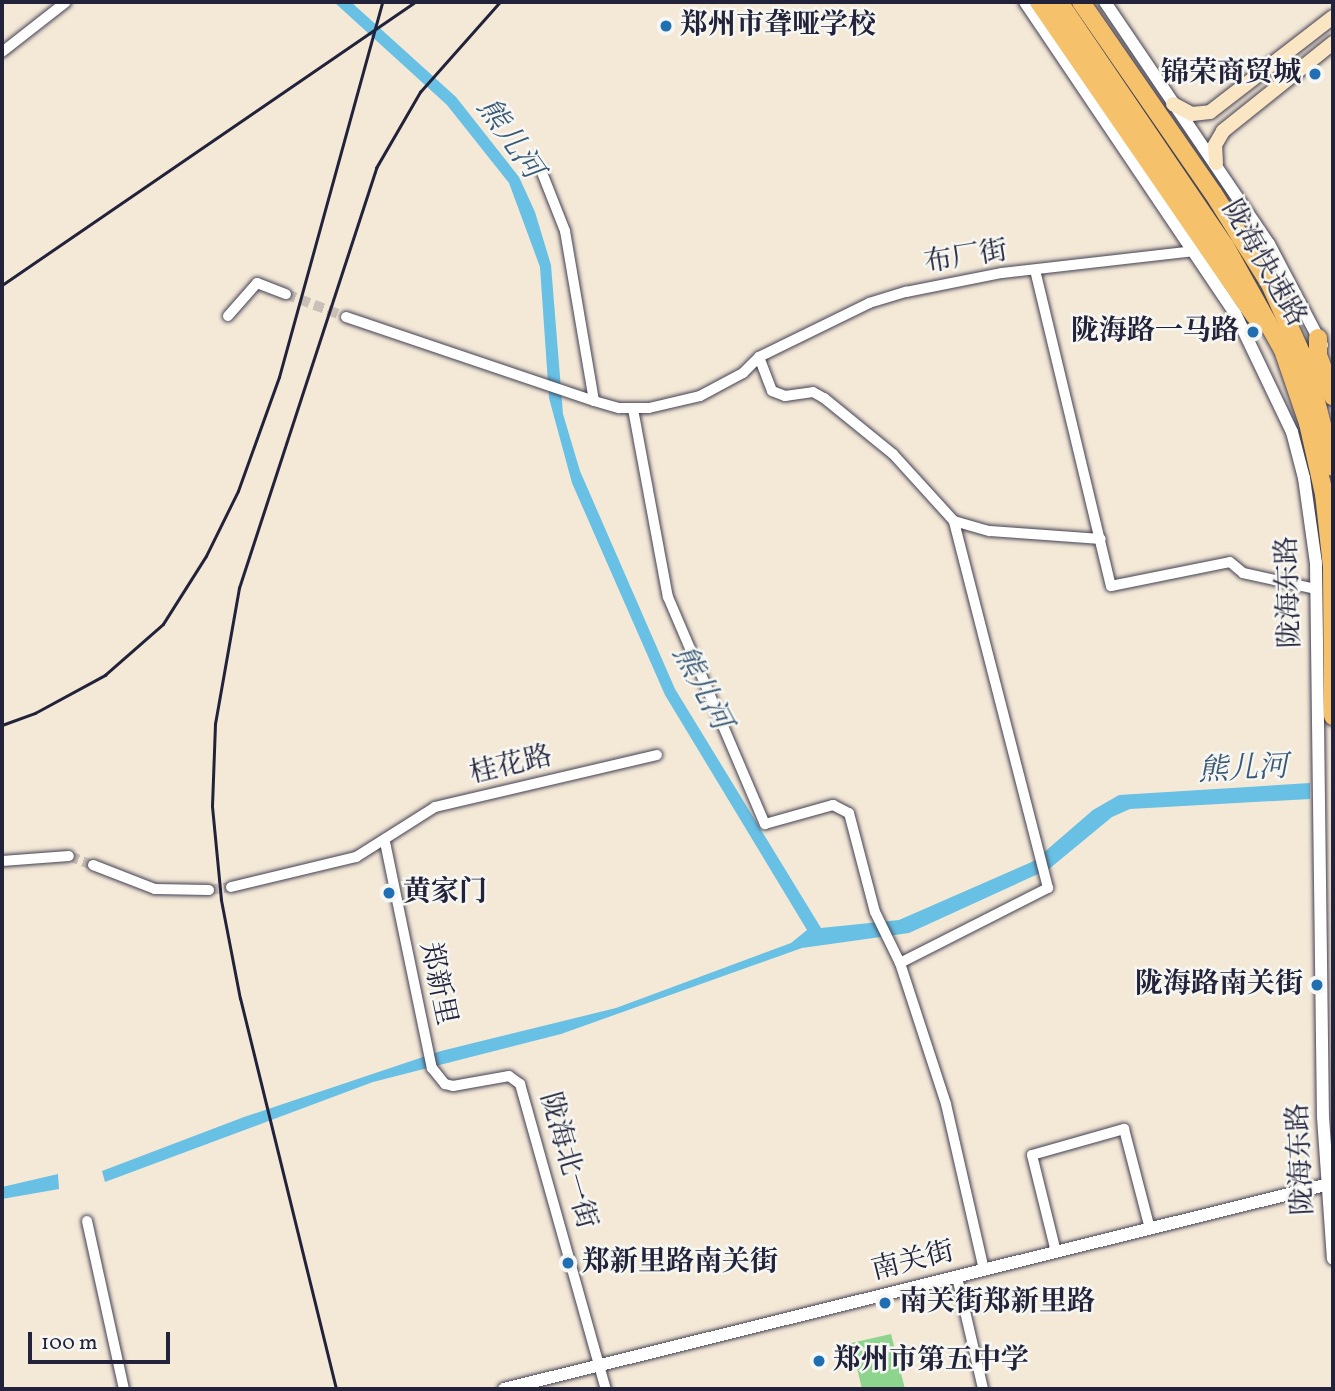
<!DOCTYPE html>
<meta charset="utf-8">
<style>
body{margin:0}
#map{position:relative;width:1335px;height:1391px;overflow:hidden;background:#f4e8d7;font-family:Vollkorn,"Noto Serif SC",serif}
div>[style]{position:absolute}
.green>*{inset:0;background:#8dd48f}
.water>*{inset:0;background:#68c0e5}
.minor-tunnel>*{height:10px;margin-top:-5px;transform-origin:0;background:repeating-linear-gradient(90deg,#cac0b8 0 10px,transparent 0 15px)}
.roads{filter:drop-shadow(0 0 2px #424052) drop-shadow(0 0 2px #424052)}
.minor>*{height:10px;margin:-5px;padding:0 5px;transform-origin:5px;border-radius:5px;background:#fff}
.tertiary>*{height:12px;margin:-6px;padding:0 6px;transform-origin:6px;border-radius:6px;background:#fff}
.secondary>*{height:14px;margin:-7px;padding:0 7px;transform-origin:7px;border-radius:7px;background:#fbe6c4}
.trunk>*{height:18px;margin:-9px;padding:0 9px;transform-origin:9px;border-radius:9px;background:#f5c16b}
.rail>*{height:2.5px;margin:-1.25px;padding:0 1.25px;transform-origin:1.25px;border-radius:1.25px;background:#22223b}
.dots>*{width:19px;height:19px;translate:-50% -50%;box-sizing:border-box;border:4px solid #f6f6f2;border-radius:50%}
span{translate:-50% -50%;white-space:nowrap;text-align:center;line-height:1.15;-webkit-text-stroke:5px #f6f6f2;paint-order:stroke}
.poi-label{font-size:28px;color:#22223b;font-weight:700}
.left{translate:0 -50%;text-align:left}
.right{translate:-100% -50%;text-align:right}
.street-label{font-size:28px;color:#22223b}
.water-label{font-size:30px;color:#3a5976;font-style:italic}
.frame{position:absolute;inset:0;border:4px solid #22223b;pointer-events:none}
.scale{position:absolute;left:28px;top:1332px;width:142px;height:32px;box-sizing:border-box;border:4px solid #22223b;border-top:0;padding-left:9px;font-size:21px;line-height:24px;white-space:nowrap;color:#22223b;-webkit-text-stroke:5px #f6f6f2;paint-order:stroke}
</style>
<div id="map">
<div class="green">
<div style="clip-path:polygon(891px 1334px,905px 1389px,862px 1389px,851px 1343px)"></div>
</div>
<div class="water">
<div style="clip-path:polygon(334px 2px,351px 2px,456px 97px,519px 177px,535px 212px,551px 265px,563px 414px,580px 471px,675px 689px,821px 928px,899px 920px,1034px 861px,1093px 810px,1119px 795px,1310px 783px,1310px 799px,1130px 809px,1112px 817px,1049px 869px,909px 933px,802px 948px,561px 1034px,373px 1082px,105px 1182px,102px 1171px,244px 1117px,441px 1051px,616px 1008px,791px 943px,807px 930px,665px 695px,572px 483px,549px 398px,540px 267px,509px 183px,447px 105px)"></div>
<div style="clip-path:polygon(58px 1174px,59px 1189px,2px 1199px,2px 1187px)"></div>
</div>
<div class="minor-tunnel">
<div style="left:286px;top:294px;width:64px;rotate:21deg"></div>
<div style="left:69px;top:856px;width:26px;rotate:21deg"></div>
<div style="left:209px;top:890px;width:22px;rotate:-8deg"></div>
</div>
<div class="roads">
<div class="minor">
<div style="left:2px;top:52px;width:81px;rotate:-38deg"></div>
<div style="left:541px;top:170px;width:66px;rotate:68.5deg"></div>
<div style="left:565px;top:231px;width:172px;rotate:80.3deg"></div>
<div style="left:1035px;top:270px;width:325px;rotate:76.5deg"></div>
<div style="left:1111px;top:586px;width:121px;rotate:-11.4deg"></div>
<div style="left:1230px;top:562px;width:17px;rotate:40deg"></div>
<div style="left:1243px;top:573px;width:75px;rotate:12.4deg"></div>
<div style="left:228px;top:316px;width:44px;rotate:-48.7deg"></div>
<div style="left:257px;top:283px;width:31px;rotate:21deg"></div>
<div style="left:346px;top:317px;width:262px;rotate:18.7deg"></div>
<div style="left:594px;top:401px;width:26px;rotate:16deg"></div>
<div style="left:619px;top:408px;width:30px"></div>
<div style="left:649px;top:408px;width:52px;rotate:-13.2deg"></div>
<div style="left:700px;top:396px;width:49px;rotate:-28.1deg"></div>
<div style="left:743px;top:373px;width:23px;rotate:-45deg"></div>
<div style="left:759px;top:357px;width:123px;rotate:-26.1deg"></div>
<div style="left:869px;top:303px;width:39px;rotate:-17deg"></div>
<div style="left:906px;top:292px;width:98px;rotate:-11.2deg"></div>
<div style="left:1002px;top:273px;width:194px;rotate:-6.5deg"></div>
<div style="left:759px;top:357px;width:36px;rotate:69deg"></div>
<div style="left:772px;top:391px;width:14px;rotate:21deg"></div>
<div style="left:785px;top:396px;width:28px;rotate:-8deg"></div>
<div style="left:813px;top:392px;width:13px;rotate:29deg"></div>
<div style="left:824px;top:398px;width:89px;rotate:39.1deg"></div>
<div style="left:893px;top:454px;width:91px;rotate:47.7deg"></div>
<div style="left:954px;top:521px;width:37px;rotate:16deg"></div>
<div style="left:990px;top:531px;width:111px;rotate:4.1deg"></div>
<div style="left:633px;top:409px;width:191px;rotate:79.5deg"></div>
<div style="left:668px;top:597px;width:247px;rotate:66.9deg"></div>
<div style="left:765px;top:824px;width:71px;rotate:-15.6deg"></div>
<div style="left:833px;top:805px;width:18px;rotate:27deg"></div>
<div style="left:849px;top:813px;width:102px;rotate:75.3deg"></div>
<div style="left:875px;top:912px;width:57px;rotate:63.9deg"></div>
<div style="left:900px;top:963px;width:148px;rotate:71.9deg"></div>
<div style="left:946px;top:1104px;width:170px;rotate:77.1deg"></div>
<div style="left:385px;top:842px;width:231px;rotate:78.3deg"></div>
<div style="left:432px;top:1068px;width:21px;rotate:51deg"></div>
<div style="left:445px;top:1084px;width:8px;rotate:14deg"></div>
<div style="left:453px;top:1086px;width:57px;rotate:-10.1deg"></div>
<div style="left:509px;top:1076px;width:14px;rotate:36deg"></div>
<div style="left:520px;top:1084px;width:317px;rotate:74.3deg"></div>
<div style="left:2px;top:861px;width:67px;rotate:-4.3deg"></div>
<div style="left:93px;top:865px;width:66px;rotate:21.2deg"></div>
<div style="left:155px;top:889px;width:54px;rotate:1.1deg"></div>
<div style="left:231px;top:887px;width:129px;rotate:-13.5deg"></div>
<div style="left:356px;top:857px;width:93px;rotate:-32.3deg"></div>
<div style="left:435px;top:807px;width:228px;rotate:-13.2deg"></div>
<div style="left:900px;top:963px;width:166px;rotate:-26.9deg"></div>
<div style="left:1048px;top:888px;width:379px;rotate:-104.4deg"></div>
<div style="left:87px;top:1221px;width:172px;rotate:77.6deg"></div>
<div style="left:1056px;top:1252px;width:100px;rotate:-103.9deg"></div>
<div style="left:1032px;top:1155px;width:96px;rotate:-15.8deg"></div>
<div style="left:1124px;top:1129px;width:103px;rotate:75.4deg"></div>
<div style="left:957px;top:1277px;width:115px;rotate:76.9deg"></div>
</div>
<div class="tertiary">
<div style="left:1025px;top:2px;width:375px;rotate:56deg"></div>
<div style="left:1235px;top:313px;width:132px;rotate:64.4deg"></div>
<div style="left:1292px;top:432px;width:48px;rotate:75.4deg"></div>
<div style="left:1304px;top:478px;width:86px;rotate:82deg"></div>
<div style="left:1316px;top:563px;width:554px;rotate:89.28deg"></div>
<div style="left:1323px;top:1117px;width:142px;rotate:86deg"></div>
<div style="left:1105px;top:2px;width:292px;rotate:55.9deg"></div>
<div style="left:1269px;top:244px;width:114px;rotate:62.3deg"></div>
<div style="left:504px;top:1389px;width:854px;rotate:-13.95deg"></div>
</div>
<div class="secondary">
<div style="left:1173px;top:104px;width:21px;rotate:28deg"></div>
<div style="left:1192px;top:114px;width:18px;rotate:-6deg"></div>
<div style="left:1210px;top:112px;width:155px;rotate:-37.7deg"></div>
<div style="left:1216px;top:163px;width:18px;rotate:-93deg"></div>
<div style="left:1215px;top:145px;width:16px;rotate:-60deg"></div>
<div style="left:1223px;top:131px;width:141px;rotate:-38.7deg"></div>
</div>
<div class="trunk">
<div style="left:1039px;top:2px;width:381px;rotate:55.5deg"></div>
<div style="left:1059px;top:2px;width:295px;rotate:55.8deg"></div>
<div style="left:1225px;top:246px;width:119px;rotate:60.9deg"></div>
<div style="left:1283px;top:350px;width:77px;rotate:71.1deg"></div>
<div style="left:1308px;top:423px;width:73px;rotate:77.3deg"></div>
<div style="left:1324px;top:494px;width:73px;rotate:83.7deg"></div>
<div style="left:1332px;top:567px;width:149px;rotate:89.6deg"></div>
<div style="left:1081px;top:2px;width:232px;rotate:55.4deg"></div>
<div style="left:1213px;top:193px;width:107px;rotate:57.9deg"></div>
<div style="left:1270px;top:284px;width:90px;rotate:65.7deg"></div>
<div style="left:1307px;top:366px;width:104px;rotate:75.6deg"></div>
<div style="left:1318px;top:338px;width:17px;rotate:90deg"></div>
<div style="left:1318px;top:355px;width:44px;rotate:69.9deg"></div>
</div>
</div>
<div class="rail">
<div style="left:2px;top:285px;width:501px;rotate:-34.42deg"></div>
<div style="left:2px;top:725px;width:35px;rotate:-20deg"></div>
<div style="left:35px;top:713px;width:80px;rotate:-28.5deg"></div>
<div style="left:105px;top:675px;width:77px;rotate:-41.3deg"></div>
<div style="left:163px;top:624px;width:80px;rotate:-57.7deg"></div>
<div style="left:206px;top:556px;width:72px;rotate:-63.8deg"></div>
<div style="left:238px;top:491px;width:121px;rotate:-70.2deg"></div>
<div style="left:279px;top:377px;width:389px;rotate:-74.6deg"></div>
<div style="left:336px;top:1389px;width:402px;rotate:-103.8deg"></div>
<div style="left:240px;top:999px;width:101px;rotate:-100.9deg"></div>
<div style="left:221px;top:900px;width:94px;rotate:-95.5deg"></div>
<div style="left:212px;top:806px;width:82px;rotate:-87.9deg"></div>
<div style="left:215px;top:724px;width:138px;rotate:-80deg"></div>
<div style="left:239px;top:588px;width:442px;rotate:-71.9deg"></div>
<div style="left:376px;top:168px;width:88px;rotate:-59.9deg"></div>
<div style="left:420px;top:92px;width:120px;rotate:-48.4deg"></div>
</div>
<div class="dots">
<div style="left:666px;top:26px;background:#1f6fb2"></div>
<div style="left:1315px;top:74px;background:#1f6fb2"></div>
<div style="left:1253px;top:332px;background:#1f6fb2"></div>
<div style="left:389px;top:893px;background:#1f6fb2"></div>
<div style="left:1317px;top:985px;background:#1f6fb2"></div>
<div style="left:568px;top:1263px;background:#1f6fb2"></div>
<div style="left:885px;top:1303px;background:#1f6fb2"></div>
<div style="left:819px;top:1361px;background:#1f6fb2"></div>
</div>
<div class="poi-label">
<span class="left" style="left:680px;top:26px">郑州市聋哑学校</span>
<span class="right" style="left:1301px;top:74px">锦荣商贸城</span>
<span class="right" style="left:1239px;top:332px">陇海路一马路</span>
<span class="left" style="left:403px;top:893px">黄家门</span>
<span class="right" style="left:1303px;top:985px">陇海路南关街</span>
<span class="left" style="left:582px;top:1263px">郑新里路南关街</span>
<span class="left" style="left:899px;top:1303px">南关街郑新里路</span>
<span class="left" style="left:833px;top:1361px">郑州市第五中学</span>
</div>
<div class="street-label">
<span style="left:966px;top:258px;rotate:-9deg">布厂街</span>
<span style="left:1263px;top:264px;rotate:60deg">陇海快速路</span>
<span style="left:1290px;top:592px;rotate:-92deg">陇海东路</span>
<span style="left:511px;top:766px;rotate:-13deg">桂花路</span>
<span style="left:437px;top:984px;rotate:78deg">郑新里</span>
<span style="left:1302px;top:1159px;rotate:-93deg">陇海东路</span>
<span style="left:567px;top:1161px;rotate:74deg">陇海北一街</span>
<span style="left:913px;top:1262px;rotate:-14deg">南关街</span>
</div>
<div class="water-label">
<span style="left:509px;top:139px;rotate:55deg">熊儿河</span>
<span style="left:701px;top:688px;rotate:62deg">熊儿河</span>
<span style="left:1243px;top:770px;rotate:-3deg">熊儿河</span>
</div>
<div class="frame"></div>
<div class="scale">100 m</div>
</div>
